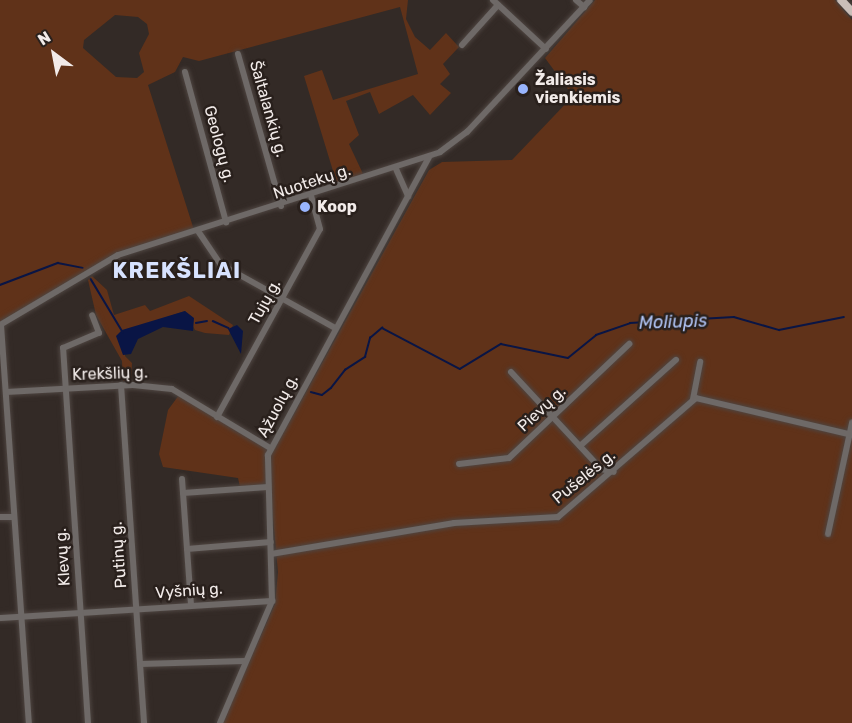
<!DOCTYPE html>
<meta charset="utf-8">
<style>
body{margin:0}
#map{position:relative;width:852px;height:723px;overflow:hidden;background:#332a26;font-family:Rubik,sans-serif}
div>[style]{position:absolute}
.green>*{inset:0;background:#603219}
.water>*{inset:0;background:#091545}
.stream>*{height:1.5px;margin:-0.75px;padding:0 0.75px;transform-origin:0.75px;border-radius:0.75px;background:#091545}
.roads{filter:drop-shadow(0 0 2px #4e4541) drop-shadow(0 0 2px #4e4541)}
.minor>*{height:6px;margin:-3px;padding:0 3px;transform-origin:3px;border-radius:3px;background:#6e6967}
.highway>*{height:8px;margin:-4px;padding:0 4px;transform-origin:4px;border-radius:4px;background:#cabeb8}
.dots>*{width:16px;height:16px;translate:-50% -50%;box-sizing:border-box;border:3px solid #29201c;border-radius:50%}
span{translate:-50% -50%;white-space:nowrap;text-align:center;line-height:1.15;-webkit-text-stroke:5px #29201c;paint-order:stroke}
.poi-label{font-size:16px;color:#f2ebe9;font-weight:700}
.left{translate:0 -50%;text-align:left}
.street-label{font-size:16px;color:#f2ebe9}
.water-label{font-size:18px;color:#b1c5f6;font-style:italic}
.district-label{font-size:22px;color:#d7e2fe;font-weight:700;letter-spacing:1.5px}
.north{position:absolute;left:24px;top:24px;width:60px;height:60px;-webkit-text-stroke:4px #29201c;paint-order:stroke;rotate:328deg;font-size:16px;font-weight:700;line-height:24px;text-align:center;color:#f2ebe9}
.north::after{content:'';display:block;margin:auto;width:21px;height:27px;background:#f2ebe9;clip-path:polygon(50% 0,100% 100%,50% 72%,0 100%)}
</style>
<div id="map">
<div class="green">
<div style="clip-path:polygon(evenodd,0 0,408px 0,406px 19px,415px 37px,430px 50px,446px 33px,459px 47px,443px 64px,450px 74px,440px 84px,451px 93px,430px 115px,413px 95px,379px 114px,370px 92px,346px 101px,359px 135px,349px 144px,364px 176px,337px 184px,304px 76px,322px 70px,333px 100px,418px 74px,400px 7px,199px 61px,183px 57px,175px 72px,148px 85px,194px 230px,110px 257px,0 322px,0 0,115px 15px,138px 17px,147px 24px,149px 34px,139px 53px,144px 72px,137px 78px,116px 77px,83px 48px,84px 40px,115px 15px)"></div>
<div style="clip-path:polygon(595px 0,835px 0,852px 20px,852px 723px,222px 723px,275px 604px,278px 572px,270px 485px,240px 487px,238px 478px,163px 467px,159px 454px,168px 410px,179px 395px,274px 450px,429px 170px,442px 162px,512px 160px,573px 96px,545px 58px)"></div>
<div style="clip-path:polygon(92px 276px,107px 290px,114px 315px,145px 305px,150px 311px,189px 296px,233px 325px,229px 335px,205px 333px,195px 330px,185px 311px,125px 331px,125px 356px,132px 363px,131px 381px,123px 381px,122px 361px,96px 315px,88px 280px)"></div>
</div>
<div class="water">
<div style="clip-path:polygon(185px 311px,194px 318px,193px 331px,163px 327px,138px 339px,131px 354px,123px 355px,116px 336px,122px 330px)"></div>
<div style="clip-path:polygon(237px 325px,243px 331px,241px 354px,228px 329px)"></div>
</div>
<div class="stream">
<div style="left:91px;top:279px;width:62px;rotate:58.9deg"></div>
<div style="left:0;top:285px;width:62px;rotate:-20.8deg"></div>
<div style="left:58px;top:263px;width:25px;rotate:11deg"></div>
<div style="left:213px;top:321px;width:17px;rotate:24deg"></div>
<div style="left:196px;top:323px;width:11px;rotate:-10deg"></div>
<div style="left:311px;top:392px;width:11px;rotate:15deg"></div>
<div style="left:322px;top:395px;width:11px;rotate:-38deg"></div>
<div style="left:331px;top:388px;width:23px;rotate:-52deg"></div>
<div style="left:345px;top:370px;width:24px;rotate:-33deg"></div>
<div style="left:365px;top:357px;width:20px;rotate:-75deg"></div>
<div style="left:370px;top:338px;width:16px;rotate:-40deg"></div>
<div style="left:382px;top:328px;width:88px;rotate:27.7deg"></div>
<div style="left:460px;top:369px;width:48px;rotate:-31.4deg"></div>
<div style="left:501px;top:344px;width:68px;rotate:11.8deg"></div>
<div style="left:568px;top:358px;width:36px;rotate:-39deg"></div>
<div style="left:596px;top:335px;width:36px;rotate:-19deg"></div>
<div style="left:630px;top:323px;width:104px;rotate:-3.3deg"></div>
<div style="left:734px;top:317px;width:47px;rotate:16.1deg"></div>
<div style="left:779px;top:330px;width:66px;rotate:-11.3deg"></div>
</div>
<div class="roads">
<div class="minor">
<div style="left:493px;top:0;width:72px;rotate:42.8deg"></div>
<div style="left:576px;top:0;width:11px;rotate:41deg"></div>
<div style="left:462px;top:45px;width:54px;rotate:-48deg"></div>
<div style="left:238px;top:54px;width:158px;rotate:74.2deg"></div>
<div style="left:185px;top:72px;width:156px;rotate:74.7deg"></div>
<div style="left:396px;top:169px;width:30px;rotate:66deg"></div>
<div style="left:198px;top:231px;width:40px;rotate:56deg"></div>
<div style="left:220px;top:264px;width:132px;rotate:29.1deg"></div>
<div style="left:0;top:325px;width:137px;rotate:-30.7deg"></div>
<div style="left:118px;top:255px;width:338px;rotate:-17.7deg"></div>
<div style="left:440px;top:152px;width:34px;rotate:-37deg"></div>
<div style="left:467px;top:132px;width:180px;rotate:-47deg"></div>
<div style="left:1px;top:325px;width:399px;rotate:86deg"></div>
<div style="left:511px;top:372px;width:132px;rotate:47.1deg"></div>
<div style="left:601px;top:469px;width:13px;rotate:13deg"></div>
<div style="left:121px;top:385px;width:339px;rotate:86.1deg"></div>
<div style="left:6px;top:392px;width:127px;rotate:-3.2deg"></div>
<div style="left:133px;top:385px;width:39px;rotate:6deg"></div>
<div style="left:172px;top:389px;width:114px;rotate:31deg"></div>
<div style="left:693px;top:399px;width:38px;rotate:-79deg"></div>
<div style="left:217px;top:417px;width:214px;rotate:-61.3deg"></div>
<div style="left:320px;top:229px;width:34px;rotate:-105deg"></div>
<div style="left:580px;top:446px;width:129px;rotate:-41.9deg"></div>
<div style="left:459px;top:464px;width:50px;rotate:-6.8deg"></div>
<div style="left:509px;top:458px;width:166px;rotate:-43.5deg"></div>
<div style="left:182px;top:479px;width:125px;rotate:85.9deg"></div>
<div style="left:183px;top:493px;width:85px;rotate:-4deg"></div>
<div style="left:0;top:517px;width:14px"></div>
<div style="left:828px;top:534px;width:114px;rotate:-77.8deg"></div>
<div style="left:187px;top:549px;width:84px;rotate:-4.8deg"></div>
<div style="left:271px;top:554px;width:186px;rotate:-9.6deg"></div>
<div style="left:454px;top:523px;width:104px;rotate:-3.3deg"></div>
<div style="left:558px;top:517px;width:182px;rotate:-40.8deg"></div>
<div style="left:696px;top:398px;width:160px;rotate:13.3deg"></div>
<div style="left:0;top:618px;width:273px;rotate:-3.6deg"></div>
<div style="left:140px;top:664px;width:105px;rotate:-1.6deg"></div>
<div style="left:88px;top:723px;width:376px;rotate:-93.8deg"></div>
<div style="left:63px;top:348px;width:39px;rotate:-23deg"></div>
<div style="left:99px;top:333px;width:19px;rotate:-111deg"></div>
<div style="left:220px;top:723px;width:133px;rotate:-66.9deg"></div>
<div style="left:272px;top:601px;width:146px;rotate:-91.6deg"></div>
<div style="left:268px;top:455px;width:339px;rotate:-61.6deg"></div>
</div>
<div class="highway">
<div style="left:841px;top:0;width:16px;rotate:47deg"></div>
</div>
</div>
<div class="dots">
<div style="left:523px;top:89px;background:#99b5fd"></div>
<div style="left:305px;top:207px;background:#99b5fd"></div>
</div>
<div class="poi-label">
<span class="left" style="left:535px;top:89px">Žaliasis<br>vienkiemis</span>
<span class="left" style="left:317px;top:207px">Koop</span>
</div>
<div class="street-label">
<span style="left:268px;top:109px;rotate:74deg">Šaltalankių g.</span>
<span style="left:219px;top:144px;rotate:75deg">Geologų g.</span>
<span style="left:312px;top:182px;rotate:-18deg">Nuotekų g.</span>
<span style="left:265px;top:302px;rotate:-61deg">Tujų g.</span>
<span style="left:110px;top:374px;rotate:-2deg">Krekšlių g.</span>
<span style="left:278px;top:406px;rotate:-62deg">Ąžuolų g.</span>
<span style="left:542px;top:409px;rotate:-43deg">Pievų g.</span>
<span style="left:584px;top:477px;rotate:-39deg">Pušelės g.</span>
<span style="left:119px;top:555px;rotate:-94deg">Putinų g.</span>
<span style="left:63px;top:557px;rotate:-94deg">Klevų g.</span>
<span style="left:189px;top:591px;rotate:-4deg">Vyšnių g.</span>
</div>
<div class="water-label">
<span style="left:673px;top:322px;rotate:-2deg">Moliupis</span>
</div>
<div class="district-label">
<span style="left:177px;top:271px">KREKŠLIAI</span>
</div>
<div class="north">N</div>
</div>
